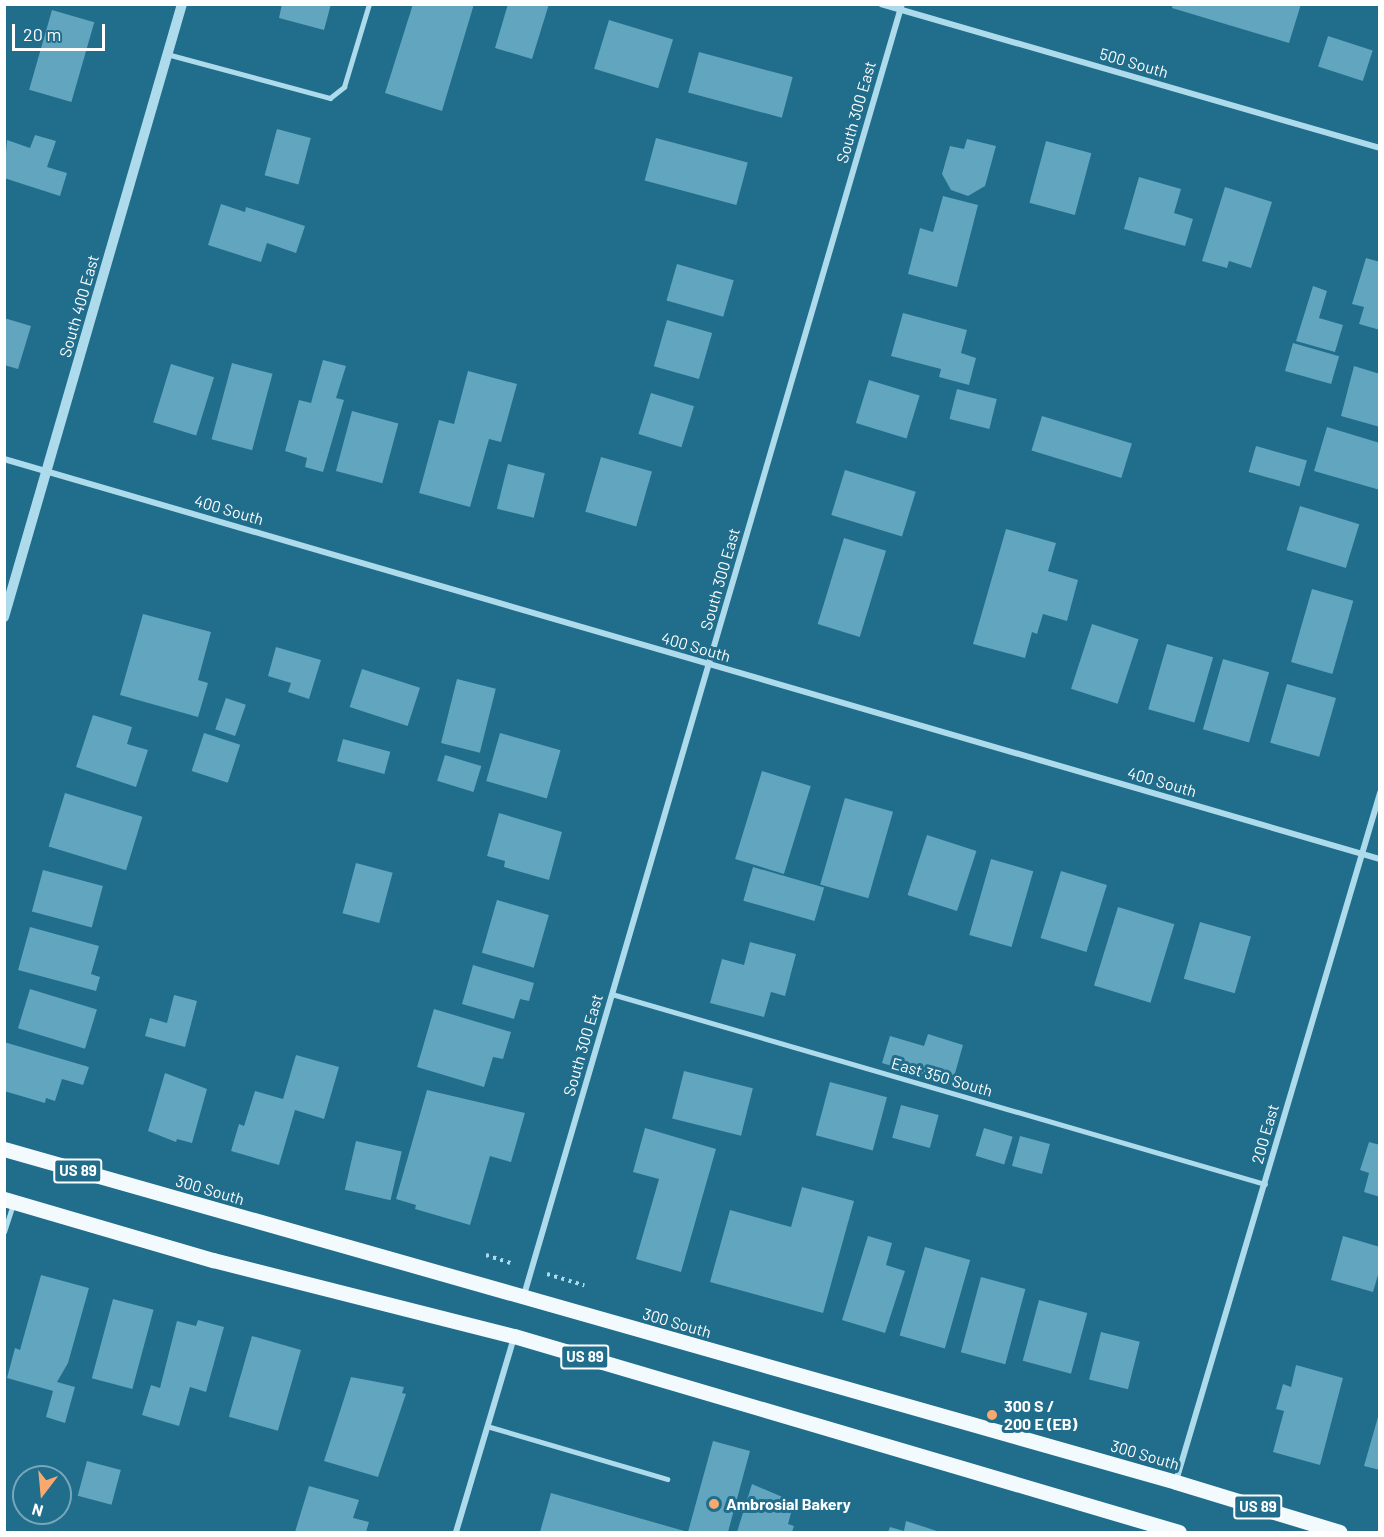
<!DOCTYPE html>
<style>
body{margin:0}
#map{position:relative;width:1384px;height:1537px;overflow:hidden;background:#206d8c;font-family:Barlow,sans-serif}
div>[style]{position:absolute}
.building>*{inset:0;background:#61a5be;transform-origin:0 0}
.path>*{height:4px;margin-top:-2px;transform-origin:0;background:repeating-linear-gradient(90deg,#addbec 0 3px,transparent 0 7.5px)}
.service>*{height:4.5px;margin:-2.25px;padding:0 2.25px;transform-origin:2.25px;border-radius:2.25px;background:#addbec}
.minor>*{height:6px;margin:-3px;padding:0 3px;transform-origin:3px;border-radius:3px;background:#addbec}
.tertiary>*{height:10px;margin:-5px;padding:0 5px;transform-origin:5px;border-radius:5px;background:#addbec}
.primary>*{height:15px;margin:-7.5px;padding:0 7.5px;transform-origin:7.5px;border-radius:7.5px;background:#f2fafe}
.dots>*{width:16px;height:16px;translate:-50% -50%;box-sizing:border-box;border:3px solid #206d8c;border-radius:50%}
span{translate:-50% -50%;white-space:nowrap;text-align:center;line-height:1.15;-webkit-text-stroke:6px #206d8c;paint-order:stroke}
.shield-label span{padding:2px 4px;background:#206d8c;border:2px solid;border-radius:4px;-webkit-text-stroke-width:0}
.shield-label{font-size:15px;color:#fff;font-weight:700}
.street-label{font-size:16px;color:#fff}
.poi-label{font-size:16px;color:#fff;font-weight:700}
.left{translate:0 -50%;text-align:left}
.frame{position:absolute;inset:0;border:6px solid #fff;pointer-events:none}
.north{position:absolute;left:12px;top:1465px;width:60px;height:60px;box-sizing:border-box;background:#206d8c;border:2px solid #79a7ba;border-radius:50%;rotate:196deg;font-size:16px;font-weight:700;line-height:24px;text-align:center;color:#fff}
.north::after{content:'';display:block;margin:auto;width:21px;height:27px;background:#f9a96d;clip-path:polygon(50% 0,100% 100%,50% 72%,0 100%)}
.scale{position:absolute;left:12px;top:24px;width:93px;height:27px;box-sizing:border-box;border:3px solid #fff;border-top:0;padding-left:8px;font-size:18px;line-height:21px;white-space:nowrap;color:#fff;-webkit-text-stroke:4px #206d8c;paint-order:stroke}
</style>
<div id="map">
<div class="building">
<div style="clip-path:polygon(282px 4px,331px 4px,324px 30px,279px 18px)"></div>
<div style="clip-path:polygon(413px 4px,474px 4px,442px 111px,385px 93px)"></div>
<div style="clip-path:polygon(508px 4px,549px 4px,532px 59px,495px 48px)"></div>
<div style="clip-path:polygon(1173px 4px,1301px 4px,1289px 43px,1172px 8px)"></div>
<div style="left:52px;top:10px;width:44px;height:83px;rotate:16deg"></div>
<div style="left:609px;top:20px;width:67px;height:51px;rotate:17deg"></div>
<div style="left:1328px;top:36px;width:47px;height:32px;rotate:18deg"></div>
<div style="left:699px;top:52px;width:97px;height:42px;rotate:15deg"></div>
<div style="left:277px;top:129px;width:35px;height:48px;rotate:15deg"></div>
<div style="clip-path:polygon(35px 135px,56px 141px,47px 167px,67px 173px,60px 196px,4px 178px,7px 140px,30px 148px)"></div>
<div style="left:656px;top:138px;width:95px;height:44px;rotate:15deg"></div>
<div style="clip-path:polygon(967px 139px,996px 146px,985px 186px,968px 196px,951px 190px,942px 174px,950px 146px,964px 149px)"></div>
<div style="left:1046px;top:141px;width:47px;height:64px;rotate:15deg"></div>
<div style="clip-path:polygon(1139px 177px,1181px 189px,1174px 213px,1193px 219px,1185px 246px,1124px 229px)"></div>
<div style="clip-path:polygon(1225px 187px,1272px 202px,1251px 268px,1229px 261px,1227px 268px,1202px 261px)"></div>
<div style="clip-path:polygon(943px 196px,978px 205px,957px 287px,908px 274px,920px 228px,933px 232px)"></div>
<div style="clip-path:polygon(221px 204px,245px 212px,246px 207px,305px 226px,296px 253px,267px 243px,261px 262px,208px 245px)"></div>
<div style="clip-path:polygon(1366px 258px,1380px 262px,1380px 330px,1359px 324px,1364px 307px,1352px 304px)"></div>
<div style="left:677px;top:264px;width:59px;height:38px;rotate:16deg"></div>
<div style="clip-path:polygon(1313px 286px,1327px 291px,1319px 318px,1343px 325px,1335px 352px,1296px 341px)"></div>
<div style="clip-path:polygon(903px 313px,967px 330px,961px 353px,976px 358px,969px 385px,939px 377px,941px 369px,891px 356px)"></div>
<div style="clip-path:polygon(4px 318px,31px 326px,18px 369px,4px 365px)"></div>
<div style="left:667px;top:320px;width:47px;height:48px;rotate:16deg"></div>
<div style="left:1293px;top:343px;width:48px;height:29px;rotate:16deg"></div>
<div style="clip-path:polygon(323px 360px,346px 366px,336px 398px,344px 400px,323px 472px,305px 467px,307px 458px,285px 451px,299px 400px,311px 403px)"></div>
<div style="left:232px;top:363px;width:42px;height:79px;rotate:15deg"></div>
<div style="left:171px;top:364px;width:45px;height:61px;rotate:17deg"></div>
<div style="clip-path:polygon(1354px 366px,1380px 374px,1380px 427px,1341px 416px)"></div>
<div style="clip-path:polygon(468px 371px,517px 384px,501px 442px,489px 439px,470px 507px,419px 493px,439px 420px,454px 424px)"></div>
<div style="left:869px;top:380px;width:53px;height:45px;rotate:17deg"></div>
<div style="left:957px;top:389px;width:41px;height:31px;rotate:14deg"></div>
<div style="left:651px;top:393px;width:45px;height:43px;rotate:17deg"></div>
<div style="left:352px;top:411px;width:48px;height:62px;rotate:15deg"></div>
<div style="left:1042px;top:416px;width:94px;height:36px;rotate:17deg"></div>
<div style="clip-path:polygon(1327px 427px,1380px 443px,1380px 490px,1314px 471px)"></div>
<div style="left:1256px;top:446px;width:53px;height:27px;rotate:16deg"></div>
<div style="left:601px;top:457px;width:53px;height:57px;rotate:16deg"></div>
<div style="left:508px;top:464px;width:38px;height:46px;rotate:14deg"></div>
<div style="left:845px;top:470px;width:74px;height:47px;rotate:17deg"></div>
<div style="left:1300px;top:506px;width:62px;height:46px;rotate:17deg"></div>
<div style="clip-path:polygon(1006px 529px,1056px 543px,1048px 571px,1078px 580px,1067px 621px,1043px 614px,1037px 634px,1032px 632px,1025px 658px,973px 644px)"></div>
<div style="left:844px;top:538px;width:44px;height:90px;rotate:17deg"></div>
<div style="left:1312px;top:589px;width:43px;height:76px;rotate:16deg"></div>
<div style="clip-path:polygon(143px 614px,211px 632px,198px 680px,208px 683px,198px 717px,120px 695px)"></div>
<div style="left:1092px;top:624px;width:49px;height:68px;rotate:18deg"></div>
<div style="left:1167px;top:644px;width:48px;height:68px;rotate:16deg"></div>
<div style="clip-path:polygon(276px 647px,321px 660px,309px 699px,288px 692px,291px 683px,268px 676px)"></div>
<div style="left:1223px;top:659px;width:48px;height:73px;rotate:16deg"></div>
<div style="left:362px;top:669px;width:61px;height:40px;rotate:18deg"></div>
<div style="left:457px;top:679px;width:40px;height:66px;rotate:14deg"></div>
<div style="left:1287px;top:684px;width:51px;height:61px;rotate:16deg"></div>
<div style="left:226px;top:698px;width:21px;height:33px;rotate:19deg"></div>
<div style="clip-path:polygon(93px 715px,132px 727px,127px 744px,148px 750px,136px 787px,76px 767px)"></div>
<div style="left:204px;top:733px;width:38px;height:40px;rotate:18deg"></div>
<div style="left:500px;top:733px;width:63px;height:50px;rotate:16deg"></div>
<div style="left:343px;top:739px;width:49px;height:23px;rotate:15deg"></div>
<div style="left:445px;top:755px;width:38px;height:27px;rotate:17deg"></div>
<div style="left:762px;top:771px;width:51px;height:92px;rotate:17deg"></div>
<div style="left:65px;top:793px;width:81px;height:56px;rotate:17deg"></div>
<div style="left:845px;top:798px;width:50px;height:90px;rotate:16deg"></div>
<div style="clip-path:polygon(499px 813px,562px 832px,549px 880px,504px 867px,505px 861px,487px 856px)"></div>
<div style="left:927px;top:835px;width:52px;height:63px;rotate:18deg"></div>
<div style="left:991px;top:859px;width:44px;height:79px;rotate:16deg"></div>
<div style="left:356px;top:863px;width:38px;height:52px;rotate:15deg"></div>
<div style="left:753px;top:867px;width:74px;height:35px;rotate:16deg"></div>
<div style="left:43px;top:870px;width:62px;height:43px;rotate:15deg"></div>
<div style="left:1061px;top:871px;width:48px;height:70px;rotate:17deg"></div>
<div style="left:497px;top:900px;width:54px;height:55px;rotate:16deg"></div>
<div style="left:1118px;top:907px;width:59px;height:82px;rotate:17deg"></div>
<div style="left:1200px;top:922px;width:53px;height:59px;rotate:16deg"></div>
<div style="clip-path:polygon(30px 927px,99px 946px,91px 974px,100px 977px,96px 991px,18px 970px)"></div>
<div style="clip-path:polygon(750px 942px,796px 954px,785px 996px,771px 992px,764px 1017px,710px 1003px,722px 959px,744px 965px)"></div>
<div style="clip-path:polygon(473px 965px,534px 983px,529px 1001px,520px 999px,514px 1019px,462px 1004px)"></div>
<div style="left:30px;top:989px;width:70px;height:41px;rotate:17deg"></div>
<div style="clip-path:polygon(174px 995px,197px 1001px,185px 1047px,145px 1036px,150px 1018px,167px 1023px)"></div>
<div style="clip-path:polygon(434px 1009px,511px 1032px,503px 1059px,493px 1057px,484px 1087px,417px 1067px)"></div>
<div style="clip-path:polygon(928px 1034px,963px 1045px,952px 1084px,882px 1063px,890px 1036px,924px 1046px)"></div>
<div style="clip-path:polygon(4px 1042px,89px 1067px,83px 1085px,62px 1079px,55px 1101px,46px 1098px,45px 1103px,4px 1091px)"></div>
<div style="clip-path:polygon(296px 1055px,339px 1067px,324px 1119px,295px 1110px,279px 1165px,231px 1151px,239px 1124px,244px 1126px,255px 1091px,283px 1099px)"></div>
<div style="left:684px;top:1071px;width:71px;height:49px;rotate:14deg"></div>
<div style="clip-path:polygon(165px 1073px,207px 1089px,192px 1143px,177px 1139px,176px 1142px,148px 1131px)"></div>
<div style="left:830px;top:1082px;width:59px;height:55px;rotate:15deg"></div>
<div style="clip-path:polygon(427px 1090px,525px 1113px,511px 1162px,490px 1156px,470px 1225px,415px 1209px,416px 1205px,396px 1199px)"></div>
<div style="left:901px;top:1105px;width:39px;height:34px;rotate:15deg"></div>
<div style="clip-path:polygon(645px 1128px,716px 1149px,681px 1272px,636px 1259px,659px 1179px,633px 1172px)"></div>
<div style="left:984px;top:1128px;width:30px;height:29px;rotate:17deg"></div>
<div style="left:1020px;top:1136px;width:31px;height:31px;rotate:15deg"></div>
<div style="left:356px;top:1141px;width:47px;height:50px;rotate:13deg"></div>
<div style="clip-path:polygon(1369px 1142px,1380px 1145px,1380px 1197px,1364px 1192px,1369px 1173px,1360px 1170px)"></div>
<div style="clip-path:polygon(802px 1187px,854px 1201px,823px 1313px,710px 1282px,730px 1210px,791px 1227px)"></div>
<div style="clip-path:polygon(868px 1236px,892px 1243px,886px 1265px,905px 1271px,885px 1333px,842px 1320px)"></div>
<div style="clip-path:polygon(1343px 1236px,1380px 1247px,1380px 1268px,1373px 1292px,1331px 1280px)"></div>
<div style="left:925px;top:1247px;width:47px;height:92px;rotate:16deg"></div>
<div style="clip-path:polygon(41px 1275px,89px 1288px,68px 1363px,57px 1382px,75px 1387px,65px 1423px,46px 1417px,53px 1391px,7px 1378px,15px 1348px,20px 1350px)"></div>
<div style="left:981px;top:1277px;width:46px;height:78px;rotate:15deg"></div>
<div style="left:113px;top:1299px;width:42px;height:82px;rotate:15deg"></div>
<div style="left:1039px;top:1300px;width:50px;height:63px;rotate:15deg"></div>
<div style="clip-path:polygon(198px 1320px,224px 1327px,206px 1392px,190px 1387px,179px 1426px,142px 1415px,151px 1385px,160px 1388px,177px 1321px,196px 1326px)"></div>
<div style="left:1101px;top:1332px;width:40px;height:49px;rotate:14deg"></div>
<div style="left:252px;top:1336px;width:51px;height:84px;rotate:16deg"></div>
<div style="clip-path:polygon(1296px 1365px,1343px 1378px,1320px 1465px,1273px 1452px,1284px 1411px,1276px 1409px,1283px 1384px,1291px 1387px)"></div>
<div style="clip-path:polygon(351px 1377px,404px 1387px,402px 1393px,406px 1394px,378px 1477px,324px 1461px)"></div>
<div style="clip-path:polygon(1380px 1410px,1380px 1470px,1364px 1466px)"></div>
<div style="clip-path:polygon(713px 1441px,750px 1451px,728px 1532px,540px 1532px,551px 1493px,688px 1532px)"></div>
<div style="left:87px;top:1461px;width:35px;height:36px;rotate:15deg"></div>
<div style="clip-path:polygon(752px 1484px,794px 1502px,788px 1524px,794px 1526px,792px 1532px,737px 1532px)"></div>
<div style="clip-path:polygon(309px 1486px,359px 1500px,353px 1518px,369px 1522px,366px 1532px,295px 1532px)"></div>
<div style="clip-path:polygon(906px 1521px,937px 1531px,937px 1532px,888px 1532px,890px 1527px,904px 1531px)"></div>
</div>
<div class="path">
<div style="left:486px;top:1255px;width:29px;rotate:18deg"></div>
<div style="left:547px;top:1274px;width:39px;rotate:17deg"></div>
</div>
<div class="service">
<div style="left:167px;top:54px;width:169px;rotate:15.1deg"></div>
<div style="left:330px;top:98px;width:18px;rotate:-38deg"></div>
<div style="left:344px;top:87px;width:87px;rotate:-73.2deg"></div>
<div style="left:612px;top:994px;width:680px;rotate:16.22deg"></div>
<div style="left:4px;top:1232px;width:28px;rotate:-72deg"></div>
<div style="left:487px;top:1426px;width:188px;rotate:16.4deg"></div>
</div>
<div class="minor">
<div style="left:881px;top:4px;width:519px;rotate:16.1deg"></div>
<div style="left:4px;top:459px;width:1433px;rotate:16.21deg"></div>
<div style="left:524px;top:1295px;width:1345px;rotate:-73.68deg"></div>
<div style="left:1176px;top:1481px;width:718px;rotate:-73.48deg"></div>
<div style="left:456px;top:1532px;width:203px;rotate:-73.4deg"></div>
</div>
<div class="tertiary">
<div style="left:4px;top:617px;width:638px;rotate:-73.81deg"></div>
</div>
<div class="primary">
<div style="left:4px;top:1149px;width:1218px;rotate:15.86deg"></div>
<div style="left:1176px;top:1482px;width:171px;rotate:17deg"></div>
<div style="left:4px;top:1199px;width:218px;rotate:16.3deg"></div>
<div style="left:213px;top:1260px;width:310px;rotate:14.2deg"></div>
<div style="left:514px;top:1336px;width:693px;rotate:16.42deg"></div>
</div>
<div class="dots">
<div style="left:992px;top:1415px;background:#f9a96d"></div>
<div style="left:714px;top:1504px;background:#f9a96d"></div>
</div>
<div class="shield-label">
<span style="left:78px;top:1171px">US 89</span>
<span style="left:585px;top:1357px">US 89</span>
<span style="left:1258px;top:1507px">US 89</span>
</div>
<div class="street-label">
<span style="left:1134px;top:63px;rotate:16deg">500 South</span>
<span style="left:856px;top:112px;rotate:-74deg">South 300 East</span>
<span style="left:79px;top:306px;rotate:-74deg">South 400 East</span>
<span style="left:229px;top:510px;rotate:16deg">400 South</span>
<span style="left:720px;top:579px;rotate:-74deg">South 300 East</span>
<span style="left:696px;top:647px;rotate:16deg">400 South</span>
<span style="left:1162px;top:782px;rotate:16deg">400 South</span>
<span style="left:583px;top:1045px;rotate:-74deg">South 300 East</span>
<span style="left:942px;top:1077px;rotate:16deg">East 350 South</span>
<span style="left:1265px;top:1134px;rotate:-74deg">200 East</span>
<span style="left:210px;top:1190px;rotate:16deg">300 South</span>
<span style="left:677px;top:1323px;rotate:16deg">300 South</span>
<span style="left:1145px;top:1455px;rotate:16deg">300 South</span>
</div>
<div class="poi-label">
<span class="left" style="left:1004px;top:1415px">300 S /<br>200 E (EB)</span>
<span class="left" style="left:726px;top:1504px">Ambrosial Bakery</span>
</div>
<div class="frame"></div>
<div class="north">N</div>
<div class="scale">20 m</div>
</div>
